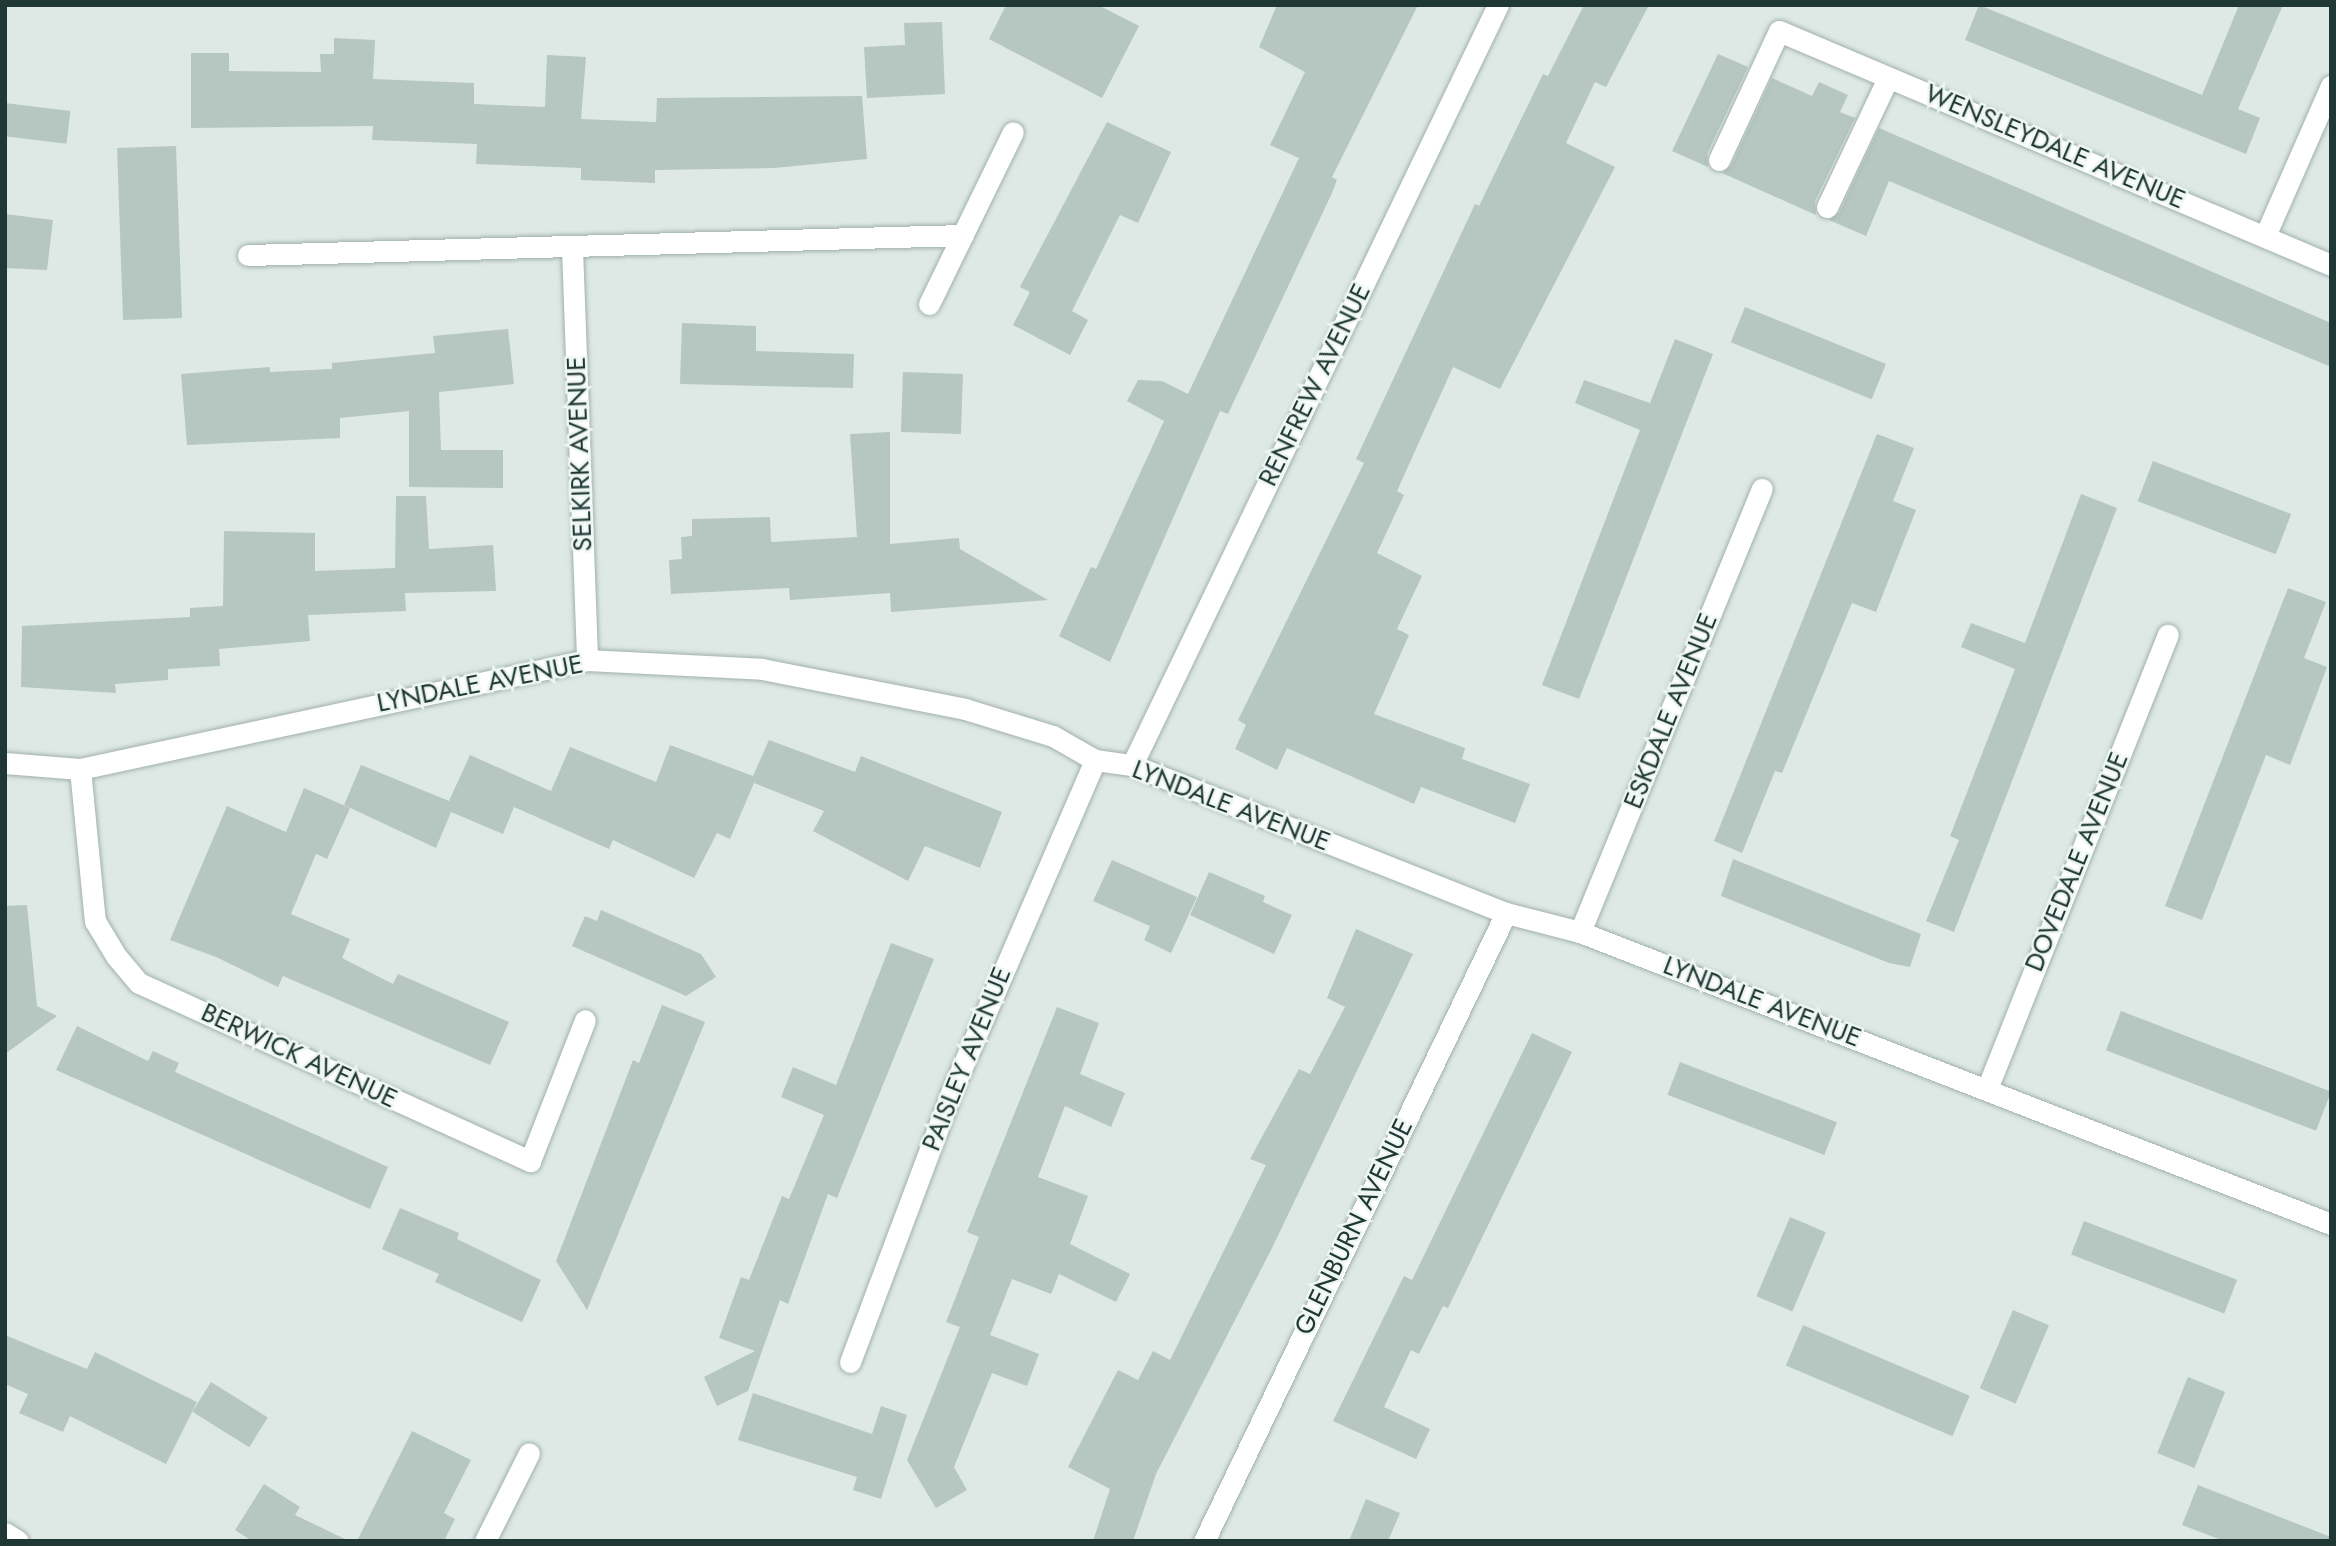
<!DOCTYPE html>
<style>
body{margin:0}
#map{position:relative;width:2336px;height:1546px;overflow:hidden;background:#dee9e5;font-family:Jost,sans-serif}
div>[style]{position:absolute}
.building>*{inset:0;background:#b6c6c1;transform-origin:0 0}
.roads{filter:drop-shadow(0 0 2px #a1b0ac) drop-shadow(0 0 2px #a1b0ac)}
.minor>*{height:21px;margin:-10.5px;padding:0 10.5px;transform-origin:10.5px;border-radius:10.5px;background:#fff}
span{translate:-50% -50%;white-space:nowrap;text-align:center;line-height:1.15;-webkit-text-stroke:5px #eef6f3;paint-order:stroke}
.street-label{font-size:26px;color:#203834}
.frame{position:absolute;inset:0;border:7px solid #203834;pointer-events:none}
</style>
<div id="map">
<div class="building">
<div style="clip-path:polygon(1006px 5px,1098px 5px,1139px 26px,1102px 98px,989px 39px)"></div>
<div style="clip-path:polygon(1277px 5px,1418px 5px,1332px 177px,1337px 180px,1332px 193px,1228px 414px,1220px 411px,1110px 662px,1059px 636px,1091px 567px,1096px 569px,1164px 421px,1127px 401px,1138px 380px,1162px 381px,1188px 394px,1299px 158px,1270px 145px,1305px 72px,1259px 47px)"></div>
<div style="clip-path:polygon(1584px 5px,1649px 5px,1606px 87px,1595px 82px,1566px 143px,1615px 167px,1500px 389px,1453px 367px,1397px 491px,1404px 495px,1377px 553px,1422px 576px,1397px 629px,1409px 635px,1374px 714px,1465px 748px,1462px 759px,1530px 784px,1515px 823px,1421px 787px,1414px 804px,1287px 748px,1277px 770px,1235px 749px,1246px 725px,1238px 720px,1364px 463px,1356px 459px,1475px 204px,1479px 206px,1543px 74px,1548px 76px)"></div>
<div style="clip-path:polygon(1979px 5px,2202px 95px,2239px 5px,2283px 5px,2238px 109px,2260px 118px,2246px 154px,1965px 40px)"></div>
<div style="clip-path:polygon(942px 22px,945px 94px,867px 98px,864px 47px,905px 45px,904px 23px)"></div>
<div style="clip-path:polygon(334px 38px,375px 40px,373px 79px,474px 83px,474px 104px,545px 107px,547px 55px,586px 57px,581px 119px,656px 122px,657px 98px,862px 96px,867px 159px,774px 168px,655px 170px,655px 183px,581px 180px,581px 168px,476px 164px,477px 144px,372px 140px,373px 126px,191px 128px,191px 53px,229px 53px,229px 71px,321px 72px,320px 54px,334px 54px)"></div>
<div style="clip-path:polygon(1718px 54px,1748px 67px,1707px 154px,1708px 167px,1672px 151px)"></div>
<div style="clip-path:polygon(1772px 78px,1812px 96px,1819px 82px,1848px 95px,1840px 112px,1855px 118px,1815px 201px,1816px 215px,1722px 173px,1731px 166px)"></div>
<div style="left:5px;top:103px;width:66px;height:33px;rotate:7deg"></div>
<div style="clip-path:polygon(1107px 122px,1171px 152px,1138px 223px,1120px 215px,1072px 311px,1088px 320px,1070px 355px,1013px 325px,1030px 292px,1020px 287px)"></div>
<div style="clip-path:polygon(1879px 128px,2331px 323px,2331px 367px,1889px 181px,1866px 236px,1829px 220px,1839px 213px)"></div>
<div style="left:176px;top:146px;width:172px;height:59px;rotate:88deg"></div>
<div style="clip-path:polygon(5px 214px,53px 220px,47px 270px,5px 268px)"></div>
<div style="left:1745px;top:307px;width:152px;height:38px;rotate:22deg"></div>
<div style="clip-path:polygon(682px 323px,756px 326px,756px 351px,854px 354px,853px 388px,680px 384px)"></div>
<div style="clip-path:polygon(508px 329px,514px 384px,439px 392px,441px 450px,503px 450px,503px 488px,409px 487px,409px 411px,340px 418px,340px 438px,187px 445px,181px 374px,270px 367px,270px 372px,332px 369px,332px 363px,435px 353px,433px 336px)"></div>
<div style="clip-path:polygon(1675px 339px,1713px 354px,1579px 699px,1542px 685px,1640px 430px,1575px 403px,1584px 380px,1650px 403px)"></div>
<div style="left:903px;top:372px;width:60px;height:60px;rotate:2deg"></div>
<div style="clip-path:polygon(890px 432px,890px 544px,959px 538px,960px 549px,1048px 600px,891px 612px,890px 593px,790px 600px,789px 588px,671px 594px,669px 560px,682px 559px,681px 537px,692px 536px,692px 519px,770px 517px,771px 542px,857px 537px,850px 434px)"></div>
<div style="clip-path:polygon(1877px 434px,1914px 448px,1893px 501px,1916px 510px,1876px 612px,1852px 603px,1782px 773px,1775px 771px,1742px 853px,1714px 841px)"></div>
<div style="left:2153px;top:461px;width:148px;height:43px;rotate:21deg"></div>
<div style="clip-path:polygon(2081px 494px,2117px 508px,1954px 932px,1926px 921px,1959px 840px,1950px 836px,2015px 669px,1961px 647px,1971px 623px,2025px 643px)"></div>
<div style="clip-path:polygon(396px 496px,426px 496px,429px 549px,493px 545px,496px 591px,405px 593px,406px 611px,308px 615px,310px 641px,219px 649px,220px 666px,168px 669px,168px 680px,115px 684px,116px 693px,21px 687px,22px 626px,190px 617px,190px 608px,223px 606px,224px 531px,315px 533px,315px 571px,395px 568px)"></div>
<div style="clip-path:polygon(2288px 588px,2326px 602px,2304px 658px,2327px 667px,2290px 765px,2266px 755px,2202px 920px,2165px 906px)"></div>
<div style="clip-path:polygon(769px 740px,855px 772px,861px 756px,1002px 812px,980px 868px,925px 846px,908px 881px,813px 831px,824px 811px,754px 783px,730px 839px,717px 833px,694px 878px,613px 840px,609px 849px,514px 807px,503px 834px,451px 812px,436px 848px,344px 805px,361px 765px,449px 801px,470px 755px,551px 791px,570px 747px,656px 782px,670px 745px,753px 776px)"></div>
<div style="clip-path:polygon(304px 788px,350px 808px,327px 859px,316px 854px,291px 914px,350px 939px,342px 958px,393px 984px,398px 974px,509px 1022px,490px 1065px,283px 976px,278px 987px,216px 957px,170px 940px,227px 806px,286px 832px)"></div>
<div style="clip-path:polygon(1733px 859px,1921px 934px,1910px 967px,1889px 963px,1721px 896px)"></div>
<div style="clip-path:polygon(1112px 860px,1197px 897px,1171px 953px,1144px 940px,1150px 926px,1093px 901px)"></div>
<div style="clip-path:polygon(1209px 872px,1265px 896px,1263px 902px,1292px 915px,1274px 954px,1190px 915px)"></div>
<div style="clip-path:polygon(27px 905px,37px 1006px,57px 1016px,5px 1054px,5px 906px)"></div>
<div style="clip-path:polygon(601px 910px,701px 954px,716px 977px,686px 996px,572px 946px,585px 916px,597px 921px)"></div>
<div style="clip-path:polygon(1356px 929px,1413px 954px,1272px 1248px,1156px 1474px,1133px 1541px,1093px 1541px,1110px 1489px,1068px 1467px,1118px 1370px,1138px 1380px,1153px 1351px,1170px 1360px,1266px 1165px,1250px 1159px,1299px 1069px,1310px 1074px,1345px 1007px,1327px 998px)"></div>
<div style="clip-path:polygon(891px 943px,934px 959px,837px 1198px,828px 1194px,788px 1304px,780px 1300px,748px 1391px,717px 1406px,704px 1377px,755px 1351px,719px 1338px,741px 1277px,749px 1280px,782px 1196px,789px 1199px,824px 1115px,781px 1097px,793px 1067px,836px 1085px)"></div>
<div style="clip-path:polygon(662px 1005px,705px 1022px,587px 1310px,556px 1261px,633px 1060px,639px 1063px)"></div>
<div style="clip-path:polygon(1057px 1007px,1099px 1023px,1080px 1074px,1125px 1093px,1111px 1127px,1065px 1106px,1038px 1177px,1088px 1196px,1070px 1244px,1130px 1274px,1116px 1302px,1059px 1274px,1051px 1294px,1012px 1279px,990px 1335px,1039px 1354px,1027px 1386px,992px 1373px,954px 1467px,967px 1490px,936px 1508px,907px 1460px,960px 1327px,946px 1322px,979px 1237px,967px 1232px)"></div>
<div style="left:2121px;top:1011px;width:225px;height:42px;rotate:21deg"></div>
<div style="clip-path:polygon(77px 1026px,148px 1061px,153px 1051px,179px 1063px,175px 1072px,388px 1167px,370px 1209px,56px 1070px)"></div>
<div style="clip-path:polygon(1532px 1033px,1572px 1052px,1448px 1308px,1443px 1306px,1419px 1354px,1411px 1350px,1384px 1407px,1430px 1429px,1416px 1459px,1333px 1421px,1404px 1276px,1412px 1280px)"></div>
<div style="left:1680px;top:1062px;width:168px;height:35px;rotate:21deg"></div>
<div style="clip-path:polygon(400px 1208px,459px 1233px,457px 1239px,541px 1280px,522px 1322px,435px 1282px,439px 1274px,382px 1249px)"></div>
<div style="left:1790px;top:1217px;width:39px;height:86px;rotate:23deg"></div>
<div style="left:2084px;top:1221px;width:164px;height:36px;rotate:21deg"></div>
<div style="left:2013px;top:1310px;width:39px;height:85px;rotate:23deg"></div>
<div style="left:1803px;top:1325px;width:181px;height:44px;rotate:23deg"></div>
<div style="clip-path:polygon(5px 1335px,87px 1369px,95px 1352px,197px 1402px,166px 1464px,70px 1416px,63px 1432px,19px 1413px,28px 1394px,5px 1384px)"></div>
<div style="left:2188px;top:1377px;width:40px;height:82px;rotate:22deg"></div>
<div style="left:211px;top:1382px;width:67px;height:35px;rotate:32deg"></div>
<div style="clip-path:polygon(753px 1393px,872px 1434px,881px 1406px,907px 1415px,881px 1499px,853px 1490px,857px 1477px,738px 1440px)"></div>
<div style="clip-path:polygon(412px 1431px,471px 1460px,444px 1513px,455px 1519px,444px 1541px,357px 1541px)"></div>
<div style="clip-path:polygon(264px 1484px,300px 1507px,295px 1515px,349px 1541px,252px 1541px,235px 1530px)"></div>
<div style="clip-path:polygon(2198px 1485px,2331px 1537px,2331px 1541px,2224px 1541px,2182px 1525px)"></div>
<div style="clip-path:polygon(1366px 1499px,1400px 1513px,1388px 1541px,1349px 1541px)"></div>
</div>
<div class="roads">
<div class="minor">
<div style="left:1719px;top:160px;width:142px;rotate:-65.1deg"></div>
<div style="left:1779px;top:31px;width:600px;rotate:22.97deg"></div>
<div style="left:1827px;top:207px;width:143px;rotate:-64.7deg"></div>
<div style="left:2265px;top:236px;width:164px;rotate:-66.3deg"></div>
<div style="left:572px;top:248px;width:412px;rotate:87.9deg"></div>
<div style="left:248px;top:255px;width:715px;rotate:-1.6deg"></div>
<div style="left:929px;top:304px;width:191px;rotate:-64deg"></div>
<div style="left:5px;top:763px;width:75px;rotate:4.6deg"></div>
<div style="left:80px;top:769px;width:519px;rotate:-12.13deg"></div>
<div style="left:587px;top:660px;width:175px;rotate:2.9deg"></div>
<div style="left:762px;top:669px;width:207px;rotate:11.1deg"></div>
<div style="left:965px;top:709px;width:92px;rotate:17.1deg"></div>
<div style="left:1053px;top:736px;width:48px;rotate:29.7deg"></div>
<div style="left:1095px;top:760px;width:37px;rotate:8deg"></div>
<div style="left:1132px;top:765px;width:402px;rotate:21.6deg"></div>
<div style="left:1506px;top:913px;width:76px;rotate:14.4deg"></div>
<div style="left:1580px;top:932px;width:806px;rotate:21.25deg"></div>
<div style="left:1132px;top:765px;width:844px;rotate:-64.29deg"></div>
<div style="left:80px;top:769px;width:153px;rotate:84.4deg"></div>
<div style="left:95px;top:921px;width:41px;rotate:59deg"></div>
<div style="left:116px;top:956px;width:35px;rotate:50deg"></div>
<div style="left:139px;top:983px;width:430px;rotate:24.5deg"></div>
<div style="left:530px;top:1161px;width:151px;rotate:-68.7deg"></div>
<div style="left:1580px;top:932px;width:479px;rotate:-67.7deg"></div>
<div style="left:1987px;top:1089px;width:489px;rotate:-68.3deg"></div>
<div style="left:850px;top:1362px;width:287px;rotate:-69.4deg"></div>
<div style="left:951px;top:1093px;width:363px;rotate:-66.6deg"></div>
<div style="left:5px;top:1533px;width:15px;rotate:32deg"></div>
<div style="left:485px;top:1541px;width:98px;rotate:-63.4deg"></div>
<div style="left:1204px;top:1541px;width:697px;rotate:-64.32deg"></div>
</div>
</div>
<div class="street-label">
<span style="left:2055px;top:147px;rotate:23deg">WENSLEYDALE AVENUE</span>
<span style="left:1315px;top:385px;rotate:-64deg">RENFREW AVENUE</span>
<span style="left:580px;top:454px;rotate:-92deg">SELKIRK AVENUE</span>
<span style="left:480px;top:684px;rotate:-11deg">LYNDALE AVENUE</span>
<span style="left:1671px;top:711px;rotate:-68deg">ESKDALE AVENUE</span>
<span style="left:1231px;top:806px;rotate:21deg">LYNDALE AVENUE</span>
<span style="left:2077px;top:862px;rotate:-68deg">DOVEDALE AVENUE</span>
<span style="left:1762px;top:1002px;rotate:21deg">LYNDALE AVENUE</span>
<span style="left:299px;top:1056px;rotate:25deg">BERWICK AVENUE</span>
<span style="left:967px;top:1059px;rotate:-68deg">PAISLEY AVENUE</span>
<span style="left:1354px;top:1227px;rotate:-64deg">GLENBURN AVENUE</span>
</div>
<div class="frame"></div>
</div>
